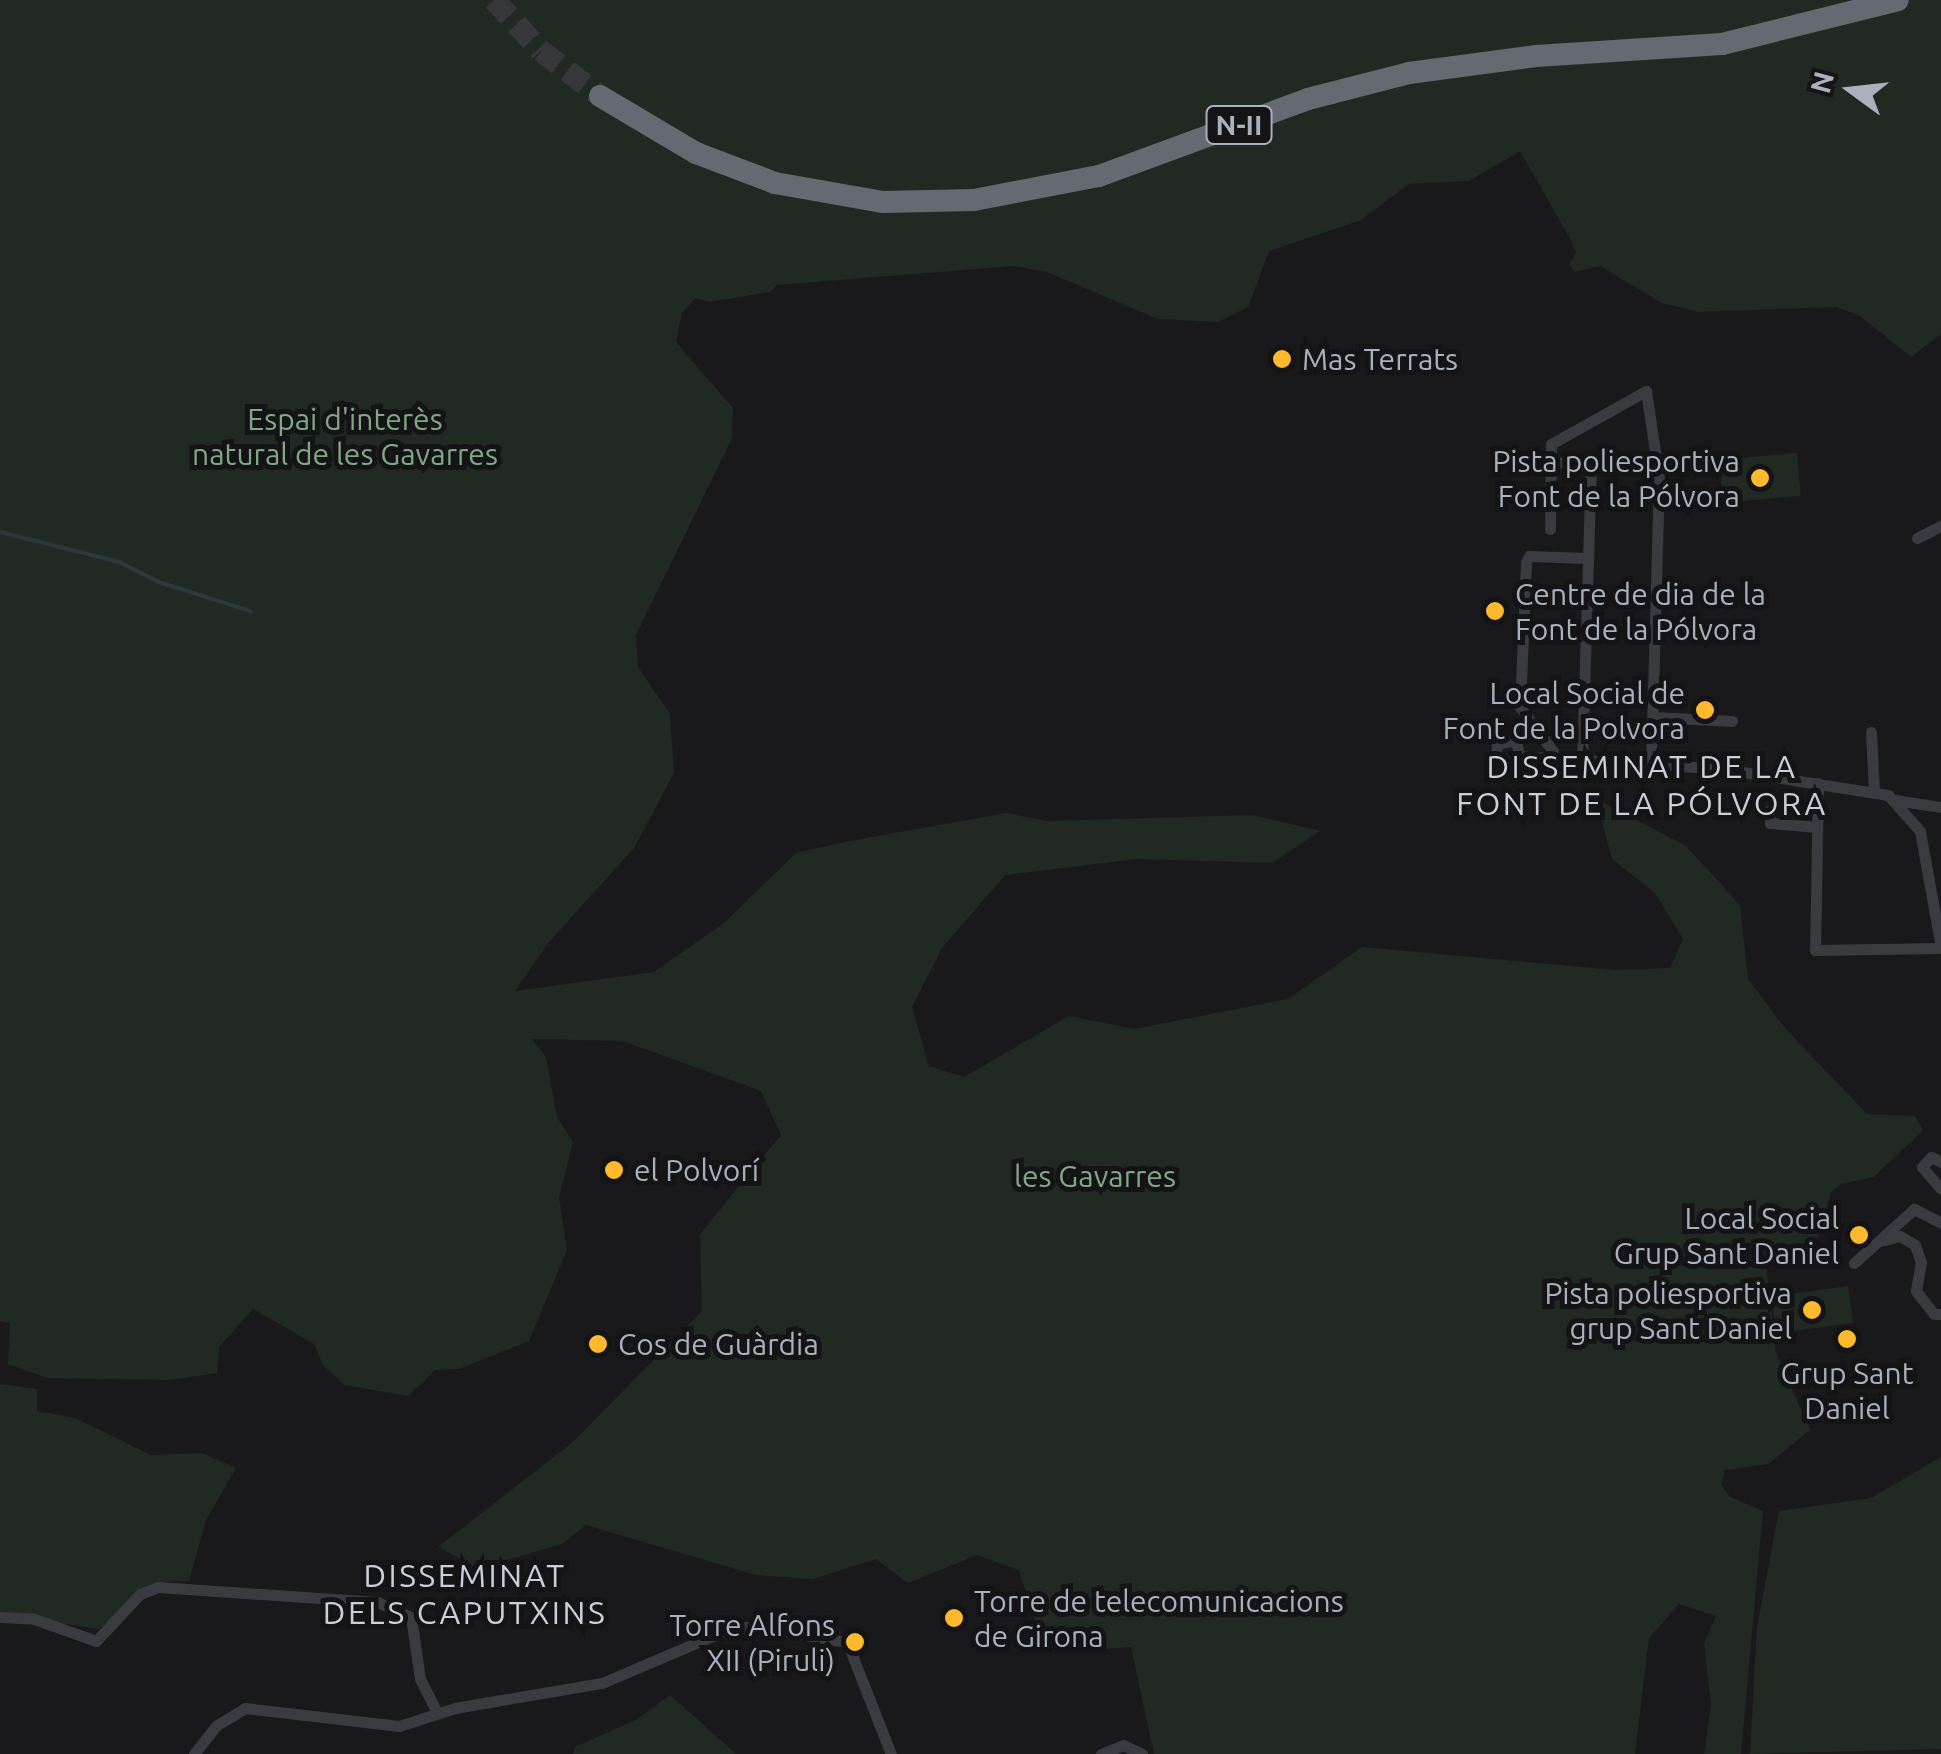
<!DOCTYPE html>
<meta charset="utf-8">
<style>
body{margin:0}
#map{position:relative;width:1941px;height:1754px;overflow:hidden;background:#19191b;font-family:Ubuntu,sans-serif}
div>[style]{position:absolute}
.green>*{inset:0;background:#202a22;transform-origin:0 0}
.stream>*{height:4px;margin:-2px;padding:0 2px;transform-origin:2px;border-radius:2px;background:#2d3841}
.highway-tunnel>*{height:22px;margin-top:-11px;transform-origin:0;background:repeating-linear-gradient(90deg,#36373b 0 22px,transparent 0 33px)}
.street>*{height:11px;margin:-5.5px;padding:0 5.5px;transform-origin:5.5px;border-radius:5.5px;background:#3a3b41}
.highway>*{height:22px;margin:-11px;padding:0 11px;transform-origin:11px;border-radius:11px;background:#656972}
.dots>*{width:28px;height:28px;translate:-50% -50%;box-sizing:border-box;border:5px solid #141417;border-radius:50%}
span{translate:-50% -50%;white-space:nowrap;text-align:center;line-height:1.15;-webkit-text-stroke:10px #141417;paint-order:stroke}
.shield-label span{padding:2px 8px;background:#141417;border:2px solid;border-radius:8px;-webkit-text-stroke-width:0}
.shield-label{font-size:28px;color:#aab0bc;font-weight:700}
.poi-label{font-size:30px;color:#aab0bc}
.left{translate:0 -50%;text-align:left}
.right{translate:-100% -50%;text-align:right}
.park-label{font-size:30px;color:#80a883}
.neighbourhood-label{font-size:32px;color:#cccfd8;letter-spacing:2.5px}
.north{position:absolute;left:1801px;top:40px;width:100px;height:100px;-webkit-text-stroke:8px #141417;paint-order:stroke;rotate:285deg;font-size:28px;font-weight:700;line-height:40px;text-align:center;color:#aab0bc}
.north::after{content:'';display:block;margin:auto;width:35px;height:45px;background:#aab0bc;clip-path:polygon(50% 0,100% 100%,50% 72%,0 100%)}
</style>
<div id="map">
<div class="green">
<div style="clip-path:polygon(0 0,1941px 0,1941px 334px,1911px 357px,1860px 316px,1836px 307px,1699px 312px,1662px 303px,1600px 266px,1575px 272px,1569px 265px,1576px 253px,1572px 242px,1520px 151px,1469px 181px,1409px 184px,1361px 220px,1269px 251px,1248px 307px,1218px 322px,1158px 319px,1047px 272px,1014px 266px,777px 285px,770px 292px,710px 302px,695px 298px,682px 313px,676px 342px,733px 408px,732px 438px,636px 635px,638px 667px,670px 714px,674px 773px,634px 848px,549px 942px,515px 991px,654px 972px,724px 923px,796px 853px,845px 842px,1006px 813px,1047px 821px,1253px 815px,1320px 831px,1272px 863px,1137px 859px,1005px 875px,942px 948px,912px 1007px,929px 1066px,964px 1077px,1069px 1016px,1134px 1029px,1288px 999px,1362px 947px,1614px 970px,1670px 968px,1683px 939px,1655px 893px,1612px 859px,1596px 799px,1686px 846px,1740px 905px,1748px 979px,1784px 1027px,1867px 1114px,1915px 1116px,1923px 1130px,1874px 1177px,1841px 1184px,1831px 1192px,1818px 1237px,1766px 1264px,1776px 1353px,1810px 1430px,1768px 1464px,1725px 1470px,1721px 1484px,1730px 1497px,1763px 1511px,1741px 1754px,1704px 1754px,1711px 1705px,1704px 1643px,1716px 1616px,1679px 1604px,1649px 1638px,1635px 1754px,1154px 1754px,1131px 1647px,1104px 1649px,1039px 1633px,1019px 1570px,977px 1555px,908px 1583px,876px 1559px,813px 1579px,756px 1575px,586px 1525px,562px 1544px,478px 1568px,438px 1547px,573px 1442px,702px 1311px,700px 1234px,781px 1135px,761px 1091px,623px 1041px,532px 1039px,546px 1057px,557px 1117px,573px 1142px,559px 1197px,567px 1250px,529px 1341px,459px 1369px,435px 1370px,408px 1396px,345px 1385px,323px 1365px,314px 1344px,253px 1309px,219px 1347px,217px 1373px,169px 1380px,47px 1378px,8px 1364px,10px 1323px,0 1321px)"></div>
<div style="left:1797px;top:453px;width:43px;height:78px;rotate:85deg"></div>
<div style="left:1848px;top:1286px;width:37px;height:78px;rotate:82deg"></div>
<div style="clip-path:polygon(0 1384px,37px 1389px,37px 1411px,75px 1418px,151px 1455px,202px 1453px,236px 1468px,206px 1520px,189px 1581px,164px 1582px,99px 1629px,0 1614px)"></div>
<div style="clip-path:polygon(1941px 1457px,1941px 1749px,1750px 1754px,1757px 1627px,1779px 1511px,1871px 1498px)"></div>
<div style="clip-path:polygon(670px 1695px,736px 1754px,573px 1754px,575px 1747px,636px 1720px)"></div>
</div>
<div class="stream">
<div style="left:0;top:532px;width:123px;rotate:14.1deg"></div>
<div style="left:119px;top:562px;width:45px;rotate:26.6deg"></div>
<div style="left:159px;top:582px;width:96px;rotate:17.7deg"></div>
</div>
<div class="highway-tunnel">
<div style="left:494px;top:0;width:69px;rotate:47.3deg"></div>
<div style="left:541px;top:51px;width:74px;rotate:37.3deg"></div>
</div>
<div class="street">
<div style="left:1551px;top:462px;width:107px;rotate:2.1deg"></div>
<div style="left:1550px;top:529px;width:85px;rotate:-89.3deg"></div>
<div style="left:1551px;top:444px;width:109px;rotate:-29.2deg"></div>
<div style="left:1646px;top:391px;width:88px;rotate:81.5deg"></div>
<div style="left:1659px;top:478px;width:287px;rotate:91.6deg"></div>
<div style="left:1917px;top:538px;width:27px;rotate:-27deg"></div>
<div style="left:1653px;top:717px;width:79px;rotate:2.9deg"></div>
<div style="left:1871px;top:732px;width:59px;rotate:87.1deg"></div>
<div style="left:1519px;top:756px;width:16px;rotate:-101deg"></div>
<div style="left:1516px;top:740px;width:19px;rotate:168deg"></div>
<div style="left:1497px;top:744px;width:12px;rotate:95deg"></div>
<div style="left:1496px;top:756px;width:13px;rotate:32deg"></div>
<div style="left:1507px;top:763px;width:14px;rotate:-30deg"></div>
<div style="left:1519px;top:756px;width:205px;rotate:3.6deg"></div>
<div style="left:1724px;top:769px;width:166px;rotate:9deg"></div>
<div style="left:1888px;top:795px;width:48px;rotate:48.4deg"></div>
<div style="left:1920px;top:831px;width:119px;rotate:79.8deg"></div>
<div style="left:1561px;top:762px;width:69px;rotate:-126.7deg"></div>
<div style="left:1520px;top:707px;width:145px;rotate:-87.6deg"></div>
<div style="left:1526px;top:562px;width:7px;rotate:-63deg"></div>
<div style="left:1529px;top:556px;width:59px;rotate:1.9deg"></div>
<div style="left:1582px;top:763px;width:299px;rotate:-88.3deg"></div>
<div style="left:1818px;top:783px;width:167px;rotate:91deg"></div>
<div style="left:1815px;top:950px;width:126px;rotate:-0.9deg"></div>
<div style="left:1895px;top:800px;width:47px;rotate:8.7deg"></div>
<div style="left:1770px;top:810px;width:13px;rotate:90deg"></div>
<div style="left:1770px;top:823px;width:47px;rotate:4.9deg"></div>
<div style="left:1941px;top:1162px;width:11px;rotate:-153deg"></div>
<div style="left:1931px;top:1157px;width:13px;rotate:132deg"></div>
<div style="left:1922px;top:1167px;width:29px;rotate:49deg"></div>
<div style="left:1880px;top:1241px;width:21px;rotate:-14deg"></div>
<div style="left:1900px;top:1236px;width:17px;rotate:31deg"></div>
<div style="left:1915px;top:1245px;width:18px;rotate:71deg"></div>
<div style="left:1921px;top:1262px;width:29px;rotate:100deg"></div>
<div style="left:1916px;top:1291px;width:29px;rotate:52deg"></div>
<div style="left:1934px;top:1314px;width:7px"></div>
<div style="left:1854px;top:1263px;width:81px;rotate:-42deg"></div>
<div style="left:1914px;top:1209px;width:30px;rotate:27deg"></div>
<div style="left:0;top:1617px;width:34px;rotate:3deg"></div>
<div style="left:34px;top:1619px;width:66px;rotate:19.5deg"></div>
<div style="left:96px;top:1641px;width:64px;rotate:-46.9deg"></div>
<div style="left:140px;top:1594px;width:19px;rotate:-21deg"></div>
<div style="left:158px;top:1587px;width:220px;rotate:3.9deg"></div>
<div style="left:377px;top:1602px;width:37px;rotate:24deg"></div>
<div style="left:411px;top:1617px;width:63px;rotate:81.7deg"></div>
<div style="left:420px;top:1679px;width:38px;rotate:63deg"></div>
<div style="left:194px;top:1754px;width:37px;rotate:-52deg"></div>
<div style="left:217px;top:1725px;width:33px;rotate:-31deg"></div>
<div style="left:245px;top:1708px;width:155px;rotate:6.7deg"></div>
<div style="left:399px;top:1726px;width:59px;rotate:-17.8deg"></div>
<div style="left:455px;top:1708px;width:149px;rotate:-9.7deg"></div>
<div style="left:602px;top:1683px;width:133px;rotate:-23.1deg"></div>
<div style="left:724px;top:1631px;width:29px;rotate:-10deg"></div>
<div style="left:753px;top:1626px;width:95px;rotate:9.7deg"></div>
<div style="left:847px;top:1642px;width:120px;rotate:68.6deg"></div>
<div style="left:1101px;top:1754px;width:24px;rotate:-22deg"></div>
<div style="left:1123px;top:1745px;width:21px;rotate:25deg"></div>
</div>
<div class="highway">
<div style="left:600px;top:96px;width:112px;rotate:30.7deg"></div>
<div style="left:696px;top:153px;width:85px;rotate:20.8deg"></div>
<div style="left:775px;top:183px;width:110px;rotate:10deg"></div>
<div style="left:883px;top:202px;width:91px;rotate:-1.3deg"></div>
<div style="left:974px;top:200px;width:127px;rotate:-10.9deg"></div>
<div style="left:1099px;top:176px;width:223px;rotate:-20.2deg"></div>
<div style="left:1308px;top:99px;width:104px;rotate:-14.4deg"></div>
<div style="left:1409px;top:73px;width:128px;rotate:-7.6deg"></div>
<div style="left:1536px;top:56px;width:186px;rotate:-3.7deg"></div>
<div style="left:1722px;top:44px;width:181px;rotate:-14deg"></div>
</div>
<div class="dots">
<div style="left:1282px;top:359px;background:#ffb92d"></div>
<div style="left:1760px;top:478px;background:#ffb92d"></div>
<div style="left:1495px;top:611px;background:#ffb92d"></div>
<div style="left:1705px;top:710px;background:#ffb92d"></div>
<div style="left:614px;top:1170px;background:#ffb92d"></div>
<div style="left:1859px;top:1235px;background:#ffb92d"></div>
<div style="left:1812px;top:1310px;background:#ffb92d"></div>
<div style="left:1847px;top:1339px;background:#ffb92d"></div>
<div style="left:598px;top:1344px;background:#ffb92d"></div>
<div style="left:954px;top:1618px;background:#ffb92d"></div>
<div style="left:855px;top:1642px;background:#ffb92d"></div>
</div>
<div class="shield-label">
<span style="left:1239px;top:125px">N-II</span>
</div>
<div class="poi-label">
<span class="left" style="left:1302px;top:359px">Mas Terrats</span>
<span class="right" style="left:1740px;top:478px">Pista poliesportiva<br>Font de la Pólvora</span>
<span class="left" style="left:1515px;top:611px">Centre de dia de la<br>Font de la Pólvora</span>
<span class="right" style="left:1685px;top:710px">Local Social de<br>Font de la Polvora</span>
<span class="left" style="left:634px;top:1170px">el Polvorí</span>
<span class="right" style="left:1839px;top:1235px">Local Social<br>Grup Sant Daniel</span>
<span class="right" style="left:1792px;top:1310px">Pista poliesportiva<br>grup Sant Daniel</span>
<span class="left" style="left:618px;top:1344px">Cos de Guàrdia</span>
<span style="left:1847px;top:1390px">Grup Sant<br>Daniel</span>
<span class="left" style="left:974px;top:1618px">Torre de telecomunicacions<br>de Girona</span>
<span class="right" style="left:835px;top:1642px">Torre Alfons<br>XII (Piruli)</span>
</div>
<div class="park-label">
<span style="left:345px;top:436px">Espai d'interès<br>natural de les Gavarres</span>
<span style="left:1095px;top:1176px">les Gavarres</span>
</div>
<div class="neighbourhood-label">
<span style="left:1642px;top:785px">DISSEMINAT DE LA<br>FONT DE LA PÓLVORA</span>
<span style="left:465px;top:1594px">DISSEMINAT<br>DELS CAPUTXINS</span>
</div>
<div class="north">N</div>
</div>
